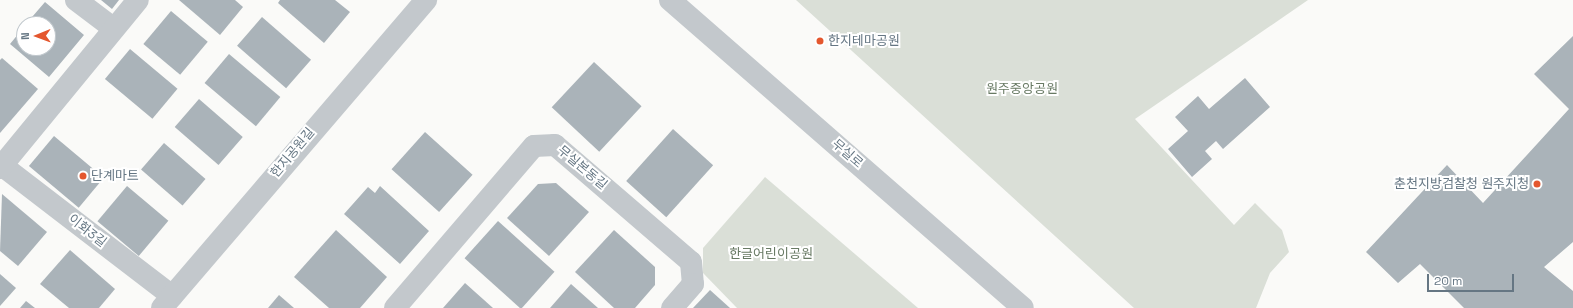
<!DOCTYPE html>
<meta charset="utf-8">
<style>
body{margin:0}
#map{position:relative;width:1573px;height:308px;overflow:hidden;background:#fafaf8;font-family:"Space Grotesk","Noto Sans KR",sans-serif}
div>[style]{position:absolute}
.green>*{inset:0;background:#dadfd7}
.building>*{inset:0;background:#aab3b9;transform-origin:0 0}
.minor>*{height:22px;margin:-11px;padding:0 11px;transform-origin:11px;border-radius:11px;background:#c3c8cc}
.dots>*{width:11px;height:11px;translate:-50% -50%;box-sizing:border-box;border:2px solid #fff;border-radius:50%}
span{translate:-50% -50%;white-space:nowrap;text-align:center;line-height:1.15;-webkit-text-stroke:4px #fff;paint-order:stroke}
.poi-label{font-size:13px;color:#657683}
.left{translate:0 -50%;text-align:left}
.right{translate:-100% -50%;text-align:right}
.park-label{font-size:13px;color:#687a64}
.street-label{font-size:13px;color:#657683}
.north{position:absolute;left:16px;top:16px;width:40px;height:40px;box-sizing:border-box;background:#fff;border:1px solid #c1c8cd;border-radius:50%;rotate:269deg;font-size:11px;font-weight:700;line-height:16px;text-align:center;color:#657683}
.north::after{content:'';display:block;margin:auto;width:14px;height:18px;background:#e4572e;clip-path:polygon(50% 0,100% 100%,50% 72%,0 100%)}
.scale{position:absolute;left:1427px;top:274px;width:87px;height:18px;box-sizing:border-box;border:2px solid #657683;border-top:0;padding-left:5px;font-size:12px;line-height:14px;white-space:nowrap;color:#657683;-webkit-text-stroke:3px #fff;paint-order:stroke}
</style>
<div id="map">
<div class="green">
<div style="clip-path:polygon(796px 0,1308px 0,1135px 119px,1234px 225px,1255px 203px,1282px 230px,1289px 252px,1270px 273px,1256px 308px,1134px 308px)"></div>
<div style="clip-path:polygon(765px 177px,918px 308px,737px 308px,703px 273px,703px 248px)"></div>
</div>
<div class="building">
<div style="clip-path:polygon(101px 0,119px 0,112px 9px)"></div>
<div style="clip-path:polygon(179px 0,235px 0,243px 7px,220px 35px)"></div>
<div style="clip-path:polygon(280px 0,335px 0,350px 12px,324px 43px,278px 3px)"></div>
<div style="clip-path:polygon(45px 2px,84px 35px,49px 77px,10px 44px,24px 27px,24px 48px,48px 48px,48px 24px,26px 24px)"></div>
<div style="left:171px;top:11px;width:48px;height:43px;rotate:40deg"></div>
<div style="left:262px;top:17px;width:65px;height:38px;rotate:41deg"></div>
<div style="clip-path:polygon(1573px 36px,1573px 242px,1544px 267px,1573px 291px,1573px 308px,1464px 308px,1420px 264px,1398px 283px,1366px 252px,1447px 165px,1483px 203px,1569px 109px,1534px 74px)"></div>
<div style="left:130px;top:49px;width:62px;height:39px;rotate:40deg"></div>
<div style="left:229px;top:54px;width:67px;height:38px;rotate:40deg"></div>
<div style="clip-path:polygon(2px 58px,38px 89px,0 133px,0 60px)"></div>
<div style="left:594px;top:62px;width:65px;height:62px;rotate:43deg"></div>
<div style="clip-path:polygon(1245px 78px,1270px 107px,1223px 149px,1216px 141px,1205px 151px,1212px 159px,1192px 177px,1168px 149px,1188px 131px,1175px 117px,1198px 96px,1209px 109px)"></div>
<div style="left:199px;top:99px;width:58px;height:37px;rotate:41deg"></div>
<div style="left:673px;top:129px;width:54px;height:70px;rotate:42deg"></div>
<div style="left:425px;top:132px;width:64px;height:50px;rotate:42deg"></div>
<div style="left:54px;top:136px;width:65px;height:39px;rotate:40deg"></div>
<div style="left:164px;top:143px;width:55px;height:35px;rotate:41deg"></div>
<div style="clip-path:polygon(556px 183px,589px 212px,549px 256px,507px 218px,538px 184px)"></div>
<div style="left:127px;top:186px;width:54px;height:46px;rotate:40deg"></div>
<div style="clip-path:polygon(380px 186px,429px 231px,400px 264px,344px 214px,368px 187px,375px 193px)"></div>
<div style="clip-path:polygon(2px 194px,47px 232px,18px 266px,0 251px)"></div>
<div style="left:498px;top:221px;width:76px;height:50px;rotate:42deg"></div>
<div style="clip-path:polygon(336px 230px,387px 277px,360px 308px,329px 308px,294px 277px)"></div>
<div style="clip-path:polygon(614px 230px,655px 267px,655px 285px,635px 308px,614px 308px,575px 272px)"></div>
<div style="clip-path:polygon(70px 250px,115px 289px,99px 308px,69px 308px,40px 284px)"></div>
<div style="clip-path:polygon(0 274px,16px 288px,0 306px)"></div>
<div style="clip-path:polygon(465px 283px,493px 308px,443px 308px)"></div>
<div style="clip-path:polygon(571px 284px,598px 308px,550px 308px)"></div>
<div style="clip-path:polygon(710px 290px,730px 308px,693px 308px)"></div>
<div style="clip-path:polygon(279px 295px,294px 308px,268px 308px)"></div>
<div style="clip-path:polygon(26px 301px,35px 308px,20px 308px)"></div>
</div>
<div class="minor">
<div style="left:76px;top:0;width:46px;rotate:37.1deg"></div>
<div style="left:670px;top:0;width:468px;rotate:41.1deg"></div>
<div style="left:0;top:164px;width:217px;rotate:37.5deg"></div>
<div style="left:0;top:168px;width:217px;rotate:-50.6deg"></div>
<div style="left:162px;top:308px;width:406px;rotate:-49.4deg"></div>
<div style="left:395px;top:308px;width:213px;rotate:-49.4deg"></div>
<div style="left:534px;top:146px;width:21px;rotate:-3deg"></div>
<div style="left:555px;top:145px;width:179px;rotate:40.7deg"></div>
<div style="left:691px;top:262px;width:22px;rotate:85deg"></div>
<div style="left:693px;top:284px;width:32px;rotate:131deg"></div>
</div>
<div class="dots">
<div style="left:820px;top:41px;background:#e4572e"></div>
<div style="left:83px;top:176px;background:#e4572e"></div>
<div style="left:1537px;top:184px;background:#e4572e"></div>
</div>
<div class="poi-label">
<span class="left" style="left:828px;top:41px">한지테마공원</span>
<span class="left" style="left:91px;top:176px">단계마트</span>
<span class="right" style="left:1529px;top:184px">춘천지방검찰청 원주지청</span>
</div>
<div class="park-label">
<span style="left:1022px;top:89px">원주중앙공원</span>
<span style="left:771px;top:254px">한글어린이공원</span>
</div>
<div class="street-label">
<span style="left:293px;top:153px;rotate:-50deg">한지공원길</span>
<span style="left:847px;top:154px;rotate:41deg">무실로</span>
<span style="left:582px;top:168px;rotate:40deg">무실본동길</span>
<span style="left:87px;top:231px;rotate:38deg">이화3길</span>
</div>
<div class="north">N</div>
<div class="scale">20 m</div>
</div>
